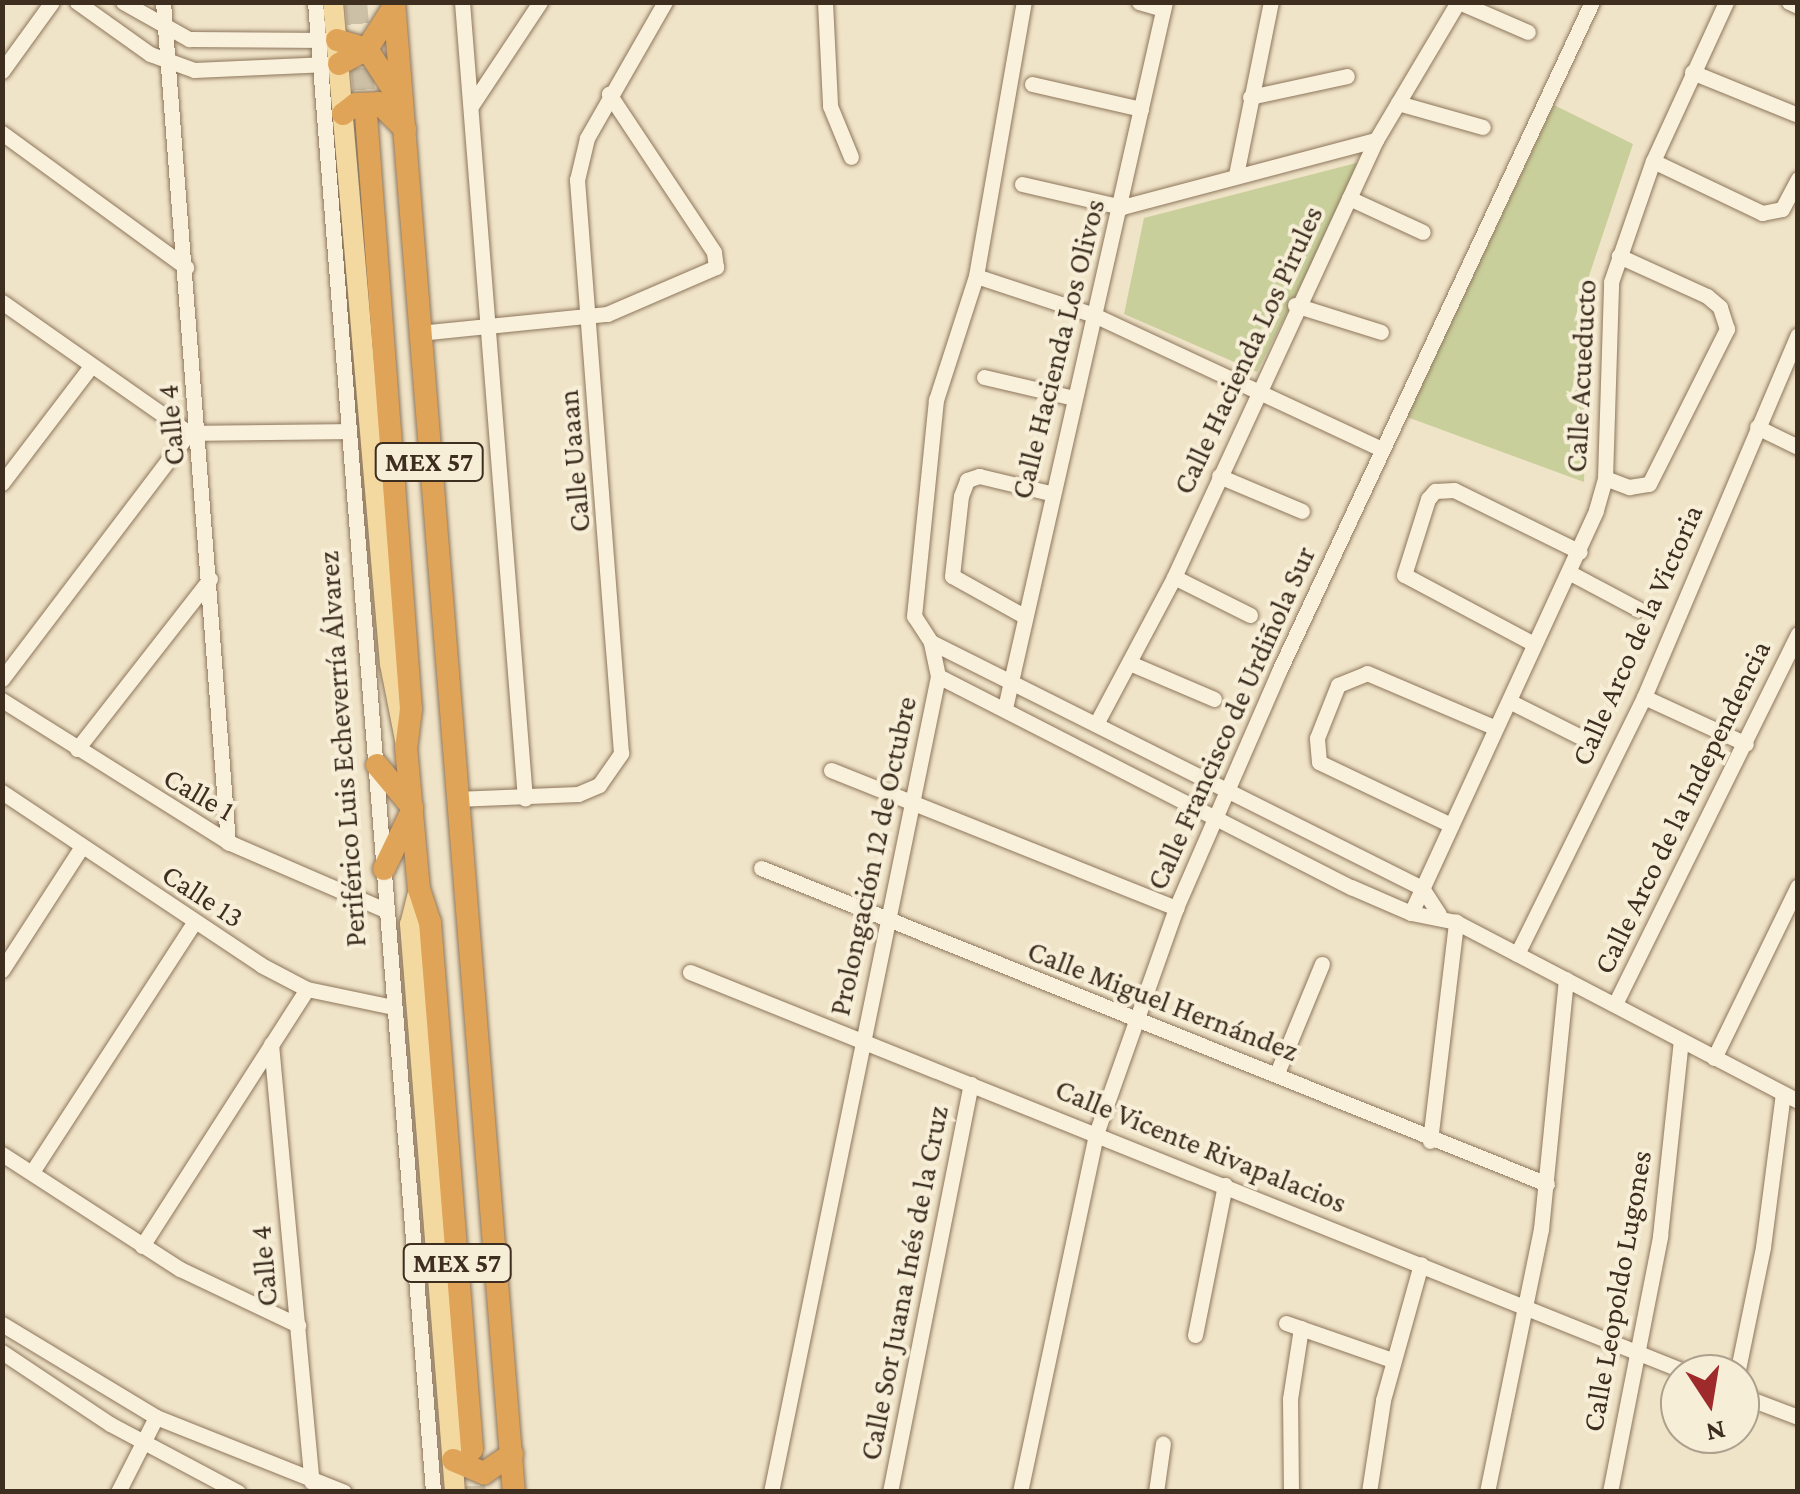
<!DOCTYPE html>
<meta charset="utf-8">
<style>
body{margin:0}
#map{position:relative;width:1800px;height:1494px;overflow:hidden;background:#f0e4c8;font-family:"Crimson Pro",serif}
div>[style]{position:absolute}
.green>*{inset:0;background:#c9cf9b}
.highway-tunnel>*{height:22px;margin-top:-11px;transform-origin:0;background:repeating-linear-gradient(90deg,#ccc0a6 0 22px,transparent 0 33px)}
.roads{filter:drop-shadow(0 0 2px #8d765c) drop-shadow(0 0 2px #8d765c)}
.minor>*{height:15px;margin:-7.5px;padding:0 7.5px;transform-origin:7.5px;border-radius:7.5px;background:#faf1dc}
.major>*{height:20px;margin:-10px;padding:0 10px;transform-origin:10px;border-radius:10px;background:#f3d9a0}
.highway>*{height:22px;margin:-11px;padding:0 11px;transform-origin:11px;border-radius:11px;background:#e0a458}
span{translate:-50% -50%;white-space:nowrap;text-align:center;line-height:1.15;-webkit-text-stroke:8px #f7eed8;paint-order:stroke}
.shield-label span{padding:2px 8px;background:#f7eed8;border:2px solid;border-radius:8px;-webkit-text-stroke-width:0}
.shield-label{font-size:28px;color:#3d2e20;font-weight:700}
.street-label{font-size:30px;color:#3d2e20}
.frame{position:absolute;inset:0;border:5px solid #3d2e20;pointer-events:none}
.north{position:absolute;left:1660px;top:1354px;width:100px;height:100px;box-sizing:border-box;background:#f7eed8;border:2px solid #ada18e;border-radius:50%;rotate:168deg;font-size:28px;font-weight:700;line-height:40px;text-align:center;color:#3d2e20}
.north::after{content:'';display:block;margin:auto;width:35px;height:45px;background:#9e2a2b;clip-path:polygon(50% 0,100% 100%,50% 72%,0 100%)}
</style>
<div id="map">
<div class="green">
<div style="clip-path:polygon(1554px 105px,1633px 144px,1589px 276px,1584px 482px,1407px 417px)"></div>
<div style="clip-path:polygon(1364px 161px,1257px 372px,1124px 314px,1144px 218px)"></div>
</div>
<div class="highway-tunnel">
<div style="left:356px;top:2px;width:113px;rotate:84.9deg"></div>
<div style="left:472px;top:1453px;width:39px;rotate:86deg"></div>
</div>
<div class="roads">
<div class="minor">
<div style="left:77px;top:2px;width:90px;rotate:35.5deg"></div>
<div style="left:150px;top:54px;width:47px;rotate:20deg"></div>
<div style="left:194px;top:70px;width:134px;rotate:-2.6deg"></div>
<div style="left:123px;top:2px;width:76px;rotate:29.3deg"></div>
<div style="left:189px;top:39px;width:139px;rotate:0.4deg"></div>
<div style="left:163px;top:2px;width:843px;rotate:85.58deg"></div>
<div style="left:315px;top:2px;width:1495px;rotate:85.47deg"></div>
<div style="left:462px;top:2px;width:799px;rotate:85.48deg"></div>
<div style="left:825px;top:2px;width:104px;rotate:87.2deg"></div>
<div style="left:830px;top:106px;width:55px;rotate:67.6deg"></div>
<div style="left:1139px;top:2px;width:25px;rotate:16deg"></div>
<div style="left:1459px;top:2px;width:75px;rotate:23.5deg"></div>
<div style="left:1789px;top:2px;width:10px;rotate:24deg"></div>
<div style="left:2px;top:71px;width:85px;rotate:-54.1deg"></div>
<div style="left:1692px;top:72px;width:114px;rotate:22.1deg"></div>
<div style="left:1032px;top:84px;width:112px;rotate:12.9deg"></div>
<div style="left:1250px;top:97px;width:99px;rotate:-12.2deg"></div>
<div style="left:1398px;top:103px;width:88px;rotate:15.8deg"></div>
<div style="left:471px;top:106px;width:125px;rotate:-56.4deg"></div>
<div style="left:2px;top:133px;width:228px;rotate:36.1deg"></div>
<div style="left:1653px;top:161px;width:121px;rotate:25.5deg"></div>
<div style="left:1762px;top:213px;width:20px;rotate:-11deg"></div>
<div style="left:1782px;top:209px;width:34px;rotate:-62deg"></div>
<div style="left:1236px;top:175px;width:177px;rotate:-78.6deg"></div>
<div style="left:1022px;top:184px;width:103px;rotate:13deg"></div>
<div style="left:1122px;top:207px;width:263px;rotate:-14.8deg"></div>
<div style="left:1349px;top:198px;width:81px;rotate:24.7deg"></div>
<div style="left:976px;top:276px;width:124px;rotate:18.3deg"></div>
<div style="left:1094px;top:315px;width:318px;rotate:25deg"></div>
<div style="left:2px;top:302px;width:228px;rotate:35deg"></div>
<div style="left:189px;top:433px;width:160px;rotate:-0.7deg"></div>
<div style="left:1295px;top:305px;width:90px;rotate:17.4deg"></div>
<div style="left:419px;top:333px;width:189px;rotate:-5.8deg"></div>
<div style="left:607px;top:314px;width:119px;rotate:-23.3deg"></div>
<div style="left:716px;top:267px;width:15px;rotate:-98deg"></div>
<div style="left:714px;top:252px;width:190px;rotate:-123.6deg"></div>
<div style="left:984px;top:377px;width:88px;rotate:13.1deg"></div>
<div style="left:1757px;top:427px;width:46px;rotate:26deg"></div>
<div style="left:1219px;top:476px;width:90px;rotate:22.9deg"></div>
<div style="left:1605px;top:478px;width:26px;rotate:21deg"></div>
<div style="left:1629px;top:487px;width:20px;rotate:-9deg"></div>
<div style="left:1649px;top:484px;width:174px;rotate:-63.3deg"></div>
<div style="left:1727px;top:329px;width:23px;rotate:-108deg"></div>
<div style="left:1720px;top:307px;width:17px;rotate:-140deg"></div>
<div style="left:1707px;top:296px;width:97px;rotate:-155.6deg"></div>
<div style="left:2px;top:483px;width:147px;rotate:-52.7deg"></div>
<div style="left:1572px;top:574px;width:75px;rotate:27.9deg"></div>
<div style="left:1174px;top:577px;width:85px;rotate:26.6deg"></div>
<div style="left:1024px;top:616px;width:82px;rotate:-150.9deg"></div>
<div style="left:952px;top:576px;width:81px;rotate:-83.6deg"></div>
<div style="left:961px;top:496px;width:17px;rotate:-69deg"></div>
<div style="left:967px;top:480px;width:13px;rotate:-18deg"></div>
<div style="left:979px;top:476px;width:73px;rotate:13.5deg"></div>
<div style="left:931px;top:642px;width:549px;rotate:26.61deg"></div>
<div style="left:1422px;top:888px;width:31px;rotate:57deg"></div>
<div style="left:1534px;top:644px;width:147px;rotate:-152deg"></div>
<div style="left:1404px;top:575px;width:80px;rotate:-72.5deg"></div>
<div style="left:1428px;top:499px;width:11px;rotate:-49deg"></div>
<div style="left:1435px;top:491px;width:19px;rotate:-3deg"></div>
<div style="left:1454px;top:490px;width:140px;rotate:26.2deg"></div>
<div style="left:1132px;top:664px;width:89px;rotate:23.1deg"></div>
<div style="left:938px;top:676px;width:464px;rotate:27.1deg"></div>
<div style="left:1351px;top:887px;width:65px;rotate:23.4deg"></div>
<div style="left:1411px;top:913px;width:46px;rotate:11.3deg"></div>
<div style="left:1456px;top:922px;width:386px;rotate:27.6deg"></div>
<div style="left:2px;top:679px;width:309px;rotate:-52.8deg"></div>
<div style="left:1644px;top:697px;width:112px;rotate:24.7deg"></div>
<div style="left:2px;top:700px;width:267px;rotate:32.1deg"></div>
<div style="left:228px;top:842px;width:169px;rotate:23.4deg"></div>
<div style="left:1511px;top:702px;width:78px;rotate:26.6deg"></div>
<div style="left:1005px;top:708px;width:724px;rotate:-77.23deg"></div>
<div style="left:1096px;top:724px;width:166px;rotate:-62deg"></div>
<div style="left:1174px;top:577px;width:481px;rotate:-65.2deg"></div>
<div style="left:1376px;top:140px;width:161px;rotate:-59.3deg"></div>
<div style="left:77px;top:749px;width:216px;rotate:-52deg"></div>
<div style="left:831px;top:770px;width:372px;rotate:21.8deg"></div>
<div style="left:2px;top:792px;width:311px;rotate:33.7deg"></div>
<div style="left:261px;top:965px;width:52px;rotate:27.6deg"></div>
<div style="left:307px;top:989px;width:88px;rotate:11.8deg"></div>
<div style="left:455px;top:799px;width:123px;rotate:-2.3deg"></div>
<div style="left:578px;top:794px;width:23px;rotate:-23deg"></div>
<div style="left:599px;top:785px;width:39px;rotate:-55deg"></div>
<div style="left:621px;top:753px;width:575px;rotate:-94.39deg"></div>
<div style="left:577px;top:180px;width:43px;rotate:-76.6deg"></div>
<div style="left:587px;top:138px;width:157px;rotate:-60.2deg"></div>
<div style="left:1451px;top:825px;width:146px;rotate:-154.5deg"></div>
<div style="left:1319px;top:762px;width:24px;rotate:-95deg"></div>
<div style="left:1317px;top:738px;width:57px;rotate:-68.4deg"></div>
<div style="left:1338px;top:685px;width:31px;rotate:-22deg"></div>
<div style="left:1367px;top:673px;width:140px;rotate:23.1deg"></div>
<div style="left:761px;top:868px;width:847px;rotate:21.9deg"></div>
<div style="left:1411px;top:913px;width:443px;rotate:-65.3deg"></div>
<div style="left:1596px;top:510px;width:33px;rotate:-74deg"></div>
<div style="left:1605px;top:478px;width:196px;rotate:-88.2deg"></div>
<div style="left:1611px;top:282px;width:128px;rotate:-70.9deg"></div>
<div style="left:1653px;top:161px;width:175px;rotate:-65.3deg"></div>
<div style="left:1517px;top:954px;width:287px;rotate:-63.7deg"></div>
<div style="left:1644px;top:697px;width:393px;rotate:-67deg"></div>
<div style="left:2px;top:970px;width:145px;rotate:-57.1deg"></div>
<div style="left:690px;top:972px;width:1079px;rotate:21.88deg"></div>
<div style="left:1615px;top:1004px;width:413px;rotate:-63.7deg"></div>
<div style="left:271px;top:1044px;width:440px;rotate:84.7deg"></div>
<div style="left:1714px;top:1058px;width:191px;rotate:-64deg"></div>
<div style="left:1277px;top:1073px;width:118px;rotate:-67.6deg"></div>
<div style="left:1430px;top:1141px;width:221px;rotate:-83.2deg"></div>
<div style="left:2px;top:1154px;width:212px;rotate:32.9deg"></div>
<div style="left:180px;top:1269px;width:131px;rotate:25.4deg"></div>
<div style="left:32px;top:1172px;width:296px;rotate:-57deg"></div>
<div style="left:142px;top:1246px;width:305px;rotate:-57.3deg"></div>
<div style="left:1286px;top:1323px;width:112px;rotate:19.2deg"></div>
<div style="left:2px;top:1324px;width:180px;rotate:31.1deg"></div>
<div style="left:156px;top:1417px;width:202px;rotate:21.7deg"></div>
<div style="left:1195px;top:1335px;width:153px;rotate:-78.7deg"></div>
<div style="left:2px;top:1352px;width:130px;rotate:33.7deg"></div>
<div style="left:110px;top:1424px;width:145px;rotate:28deg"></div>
<div style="left:1737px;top:1374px;width:130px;rotate:-78.4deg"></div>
<div style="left:1763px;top:1247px;width:154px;rotate:-82.6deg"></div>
<div style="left:1740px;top:1395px;width:62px;rotate:20.8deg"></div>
<div style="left:118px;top:1492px;width:84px;rotate:-63.1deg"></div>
<div style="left:771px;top:1492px;width:833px;rotate:-78.43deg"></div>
<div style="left:938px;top:676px;width:35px;rotate:-102deg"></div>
<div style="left:931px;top:642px;width:31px;rotate:-123deg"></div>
<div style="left:914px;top:616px;width:217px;rotate:-84.2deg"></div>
<div style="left:936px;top:400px;width:130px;rotate:-72.1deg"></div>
<div style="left:976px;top:276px;width:278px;rotate:-80.1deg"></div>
<div style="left:890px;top:1492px;width:416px;rotate:-78.8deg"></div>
<div style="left:1020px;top:1492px;width:366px;rotate:-78deg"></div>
<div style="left:1096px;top:1134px;width:240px;rotate:-70.5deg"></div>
<div style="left:1176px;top:908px;width:258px;rotate:-66.5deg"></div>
<div style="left:1279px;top:671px;width:739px;rotate:-64.93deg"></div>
<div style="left:1156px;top:1492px;width:49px;rotate:-81.9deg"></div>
<div style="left:1291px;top:1492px;width:93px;rotate:-90.6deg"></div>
<div style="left:1290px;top:1399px;width:72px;rotate:-81.2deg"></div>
<div style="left:1369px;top:1492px;width:93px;rotate:-81.3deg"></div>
<div style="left:1383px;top:1400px;width:141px;rotate:-74.4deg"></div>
<div style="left:1487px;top:1492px;width:268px;rotate:-78.4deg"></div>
<div style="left:1541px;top:1229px;width:251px;rotate:-84.3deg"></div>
<div style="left:1610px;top:1492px;width:261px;rotate:-78.9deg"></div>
<div style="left:1660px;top:1236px;width:197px;rotate:-83.9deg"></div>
</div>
<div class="major">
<div style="left:333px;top:2px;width:664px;rotate:85.08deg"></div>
<div style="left:390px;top:664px;width:83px;rotate:78.8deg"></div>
<div style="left:419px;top:889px;width:36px;rotate:104deg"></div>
<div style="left:410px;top:924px;width:570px;rotate:85.47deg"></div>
</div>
<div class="highway">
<div style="left:394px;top:2px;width:1495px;rotate:85.4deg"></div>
<div style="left:337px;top:40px;width:31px;rotate:17deg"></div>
<div style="left:367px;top:49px;width:54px;rotate:57.2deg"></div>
<div style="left:339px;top:64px;width:32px;rotate:-28deg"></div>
<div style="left:367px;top:49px;width:49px;rotate:-57.6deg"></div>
<div style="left:343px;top:114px;width:16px;rotate:-38deg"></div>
<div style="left:356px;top:104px;width:23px;rotate:-2deg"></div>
<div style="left:379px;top:103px;width:37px;rotate:45deg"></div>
<div style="left:366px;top:115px;width:596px;rotate:85.67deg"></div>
<div style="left:411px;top:709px;width:38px;rotate:97deg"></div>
<div style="left:406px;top:747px;width:143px;rotate:84.8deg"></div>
<div style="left:419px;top:889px;width:35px;rotate:72deg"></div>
<div style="left:430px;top:922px;width:529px;rotate:85.44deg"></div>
<div style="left:377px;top:765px;width:55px;rotate:50.2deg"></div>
<div style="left:384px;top:869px;width:62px;rotate:-64.3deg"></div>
<div style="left:453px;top:1460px;width:34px;rotate:23deg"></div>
<div style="left:484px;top:1473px;width:34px;rotate:-34deg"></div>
</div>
</div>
<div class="shield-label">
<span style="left:429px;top:462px">MEX 57</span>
<span style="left:457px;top:1263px">MEX 57</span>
</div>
<div class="street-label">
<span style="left:1058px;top:349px;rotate:-76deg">Calle Hacienda Los Olivos</span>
<span style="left:1248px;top:350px;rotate:-65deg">Calle Hacienda Los Pirules</span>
<span style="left:1581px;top:376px;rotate:-87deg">Calle Acueducto</span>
<span style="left:171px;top:425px;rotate:-95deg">Calle 4</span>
<span style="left:574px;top:461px;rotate:-95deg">Calle Uaaan</span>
<span style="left:1637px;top:635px;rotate:-66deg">Calle Arco de la Victoria</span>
<span style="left:1231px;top:718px;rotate:-66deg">Calle Francisco de Urdiñola Sur</span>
<span style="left:342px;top:749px;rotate:-94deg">Periférico Luis Echeverría Álvarez</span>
<span style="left:199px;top:794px;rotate:30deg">Calle 1</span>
<span style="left:1682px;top:807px;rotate:-64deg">Calle Arco de la Independencia</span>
<span style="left:873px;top:856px;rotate:-78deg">Prolongación 12 de Octubre</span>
<span style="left:203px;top:896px;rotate:33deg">Calle 13</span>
<span style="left:1163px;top:1001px;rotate:21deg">Calle Miguel Hernández</span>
<span style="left:1201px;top:1146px;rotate:22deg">Calle Vicente Rivapalacios</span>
<span style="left:264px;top:1266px;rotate:-95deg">Calle 4</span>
<span style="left:904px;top:1283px;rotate:-79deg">Calle Sor Juana Inés de la Cruz</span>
<span style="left:1617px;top:1291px;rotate:-80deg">Calle Leopoldo Lugones</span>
</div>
<div class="frame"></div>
<div class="north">N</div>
</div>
